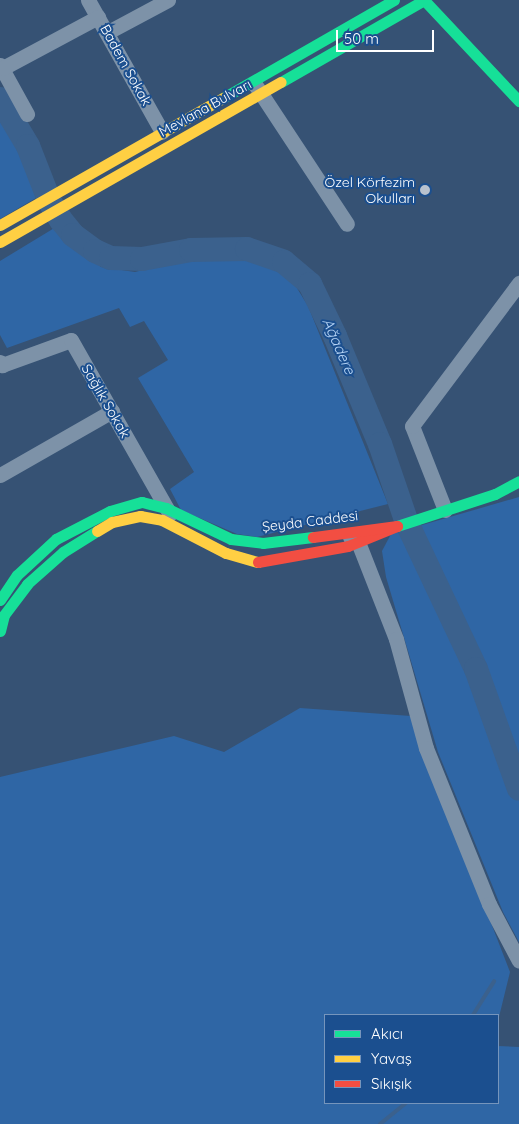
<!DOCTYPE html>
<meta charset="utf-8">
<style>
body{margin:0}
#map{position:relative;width:519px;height:1124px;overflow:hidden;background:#365274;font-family:Quicksand,sans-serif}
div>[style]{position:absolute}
.green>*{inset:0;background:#2f66a5}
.stream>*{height:4px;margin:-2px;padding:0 2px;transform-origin:2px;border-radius:2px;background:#3b618d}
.river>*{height:24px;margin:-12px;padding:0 12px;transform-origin:12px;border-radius:12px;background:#3b618d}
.street>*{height:15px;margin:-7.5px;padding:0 7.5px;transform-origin:7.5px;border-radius:7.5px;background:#7d92a8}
.fast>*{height:11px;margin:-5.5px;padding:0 5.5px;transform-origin:5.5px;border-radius:5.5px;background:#16e098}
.slow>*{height:11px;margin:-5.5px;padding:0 5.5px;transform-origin:5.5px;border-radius:5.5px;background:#ffcf43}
.jam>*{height:11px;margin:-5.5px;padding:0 5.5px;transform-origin:5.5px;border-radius:5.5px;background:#f24e42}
.dots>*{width:14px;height:14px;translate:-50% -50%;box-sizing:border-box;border:2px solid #1b4f8f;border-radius:50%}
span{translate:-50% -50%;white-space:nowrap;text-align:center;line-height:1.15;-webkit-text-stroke:4px #1b4f8f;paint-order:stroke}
.street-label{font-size:14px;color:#fff}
.poi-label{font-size:14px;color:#fff}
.right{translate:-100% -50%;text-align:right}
.water-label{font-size:15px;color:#b5d3f5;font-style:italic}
.legend{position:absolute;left:324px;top:1014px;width:175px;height:90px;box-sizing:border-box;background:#1b4f8f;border:1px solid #7695bc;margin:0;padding:6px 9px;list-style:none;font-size:15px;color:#fff}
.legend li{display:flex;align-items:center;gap:10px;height:25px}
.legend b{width:25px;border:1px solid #7695bc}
.scale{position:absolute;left:336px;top:30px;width:98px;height:22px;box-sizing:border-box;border:2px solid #fff;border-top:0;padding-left:6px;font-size:15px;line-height:18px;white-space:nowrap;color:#fff;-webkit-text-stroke:4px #1b4f8f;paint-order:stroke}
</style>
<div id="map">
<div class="green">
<div style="clip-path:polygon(0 115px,18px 147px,36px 198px,0 219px)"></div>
<div style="clip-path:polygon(56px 227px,101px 267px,135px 272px,171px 263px,234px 258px,268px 265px,292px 280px,308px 306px,388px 504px,257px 537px,237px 534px,181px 510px,170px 489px,194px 472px,138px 378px,168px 360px,144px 321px,130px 327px,119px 308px,7px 348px,0 335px,0 261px)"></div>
<div style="clip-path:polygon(519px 497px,519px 942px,503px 912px,438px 752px,386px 577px,382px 551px,391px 534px)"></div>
<div style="clip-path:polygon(300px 708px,411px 716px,510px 972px,498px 1021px,498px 1015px,325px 1015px,325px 1103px,498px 1103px,498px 1046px,519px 1047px,519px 1124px,0 1124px,0 777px,174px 736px,224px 752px)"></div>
</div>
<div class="stream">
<div style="left:473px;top:1015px;width:40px;rotate:-58deg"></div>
<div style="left:380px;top:1124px;width:33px;rotate:-39deg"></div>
</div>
<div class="river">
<div style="left:0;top:99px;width:55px;rotate:59.2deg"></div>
<div style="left:28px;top:146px;width:60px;rotate:68.6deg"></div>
<div style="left:50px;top:202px;width:21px;rotate:59deg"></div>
<div style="left:61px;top:220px;width:19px;rotate:51deg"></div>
<div style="left:73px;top:235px;width:27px;rotate:36deg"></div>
<div style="left:95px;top:251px;width:17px;rotate:24deg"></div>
<div style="left:111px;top:258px;width:31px;rotate:2deg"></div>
<div style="left:142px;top:259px;width:50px;rotate:-10.4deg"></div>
<div style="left:191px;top:250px;width:56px;rotate:-1deg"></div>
<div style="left:247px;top:249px;width:39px;rotate:19deg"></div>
<div style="left:284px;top:262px;width:34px;rotate:40deg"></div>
<div style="left:310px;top:284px;width:58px;rotate:64.3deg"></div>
<div style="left:335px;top:336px;width:117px;rotate:67.4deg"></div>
<div style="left:380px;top:444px;width:83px;rotate:71.1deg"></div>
<div style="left:407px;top:523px;width:161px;rotate:64.7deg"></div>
<div style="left:476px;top:669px;width:127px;rotate:70.3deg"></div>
</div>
<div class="street">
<div style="left:88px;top:0;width:151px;rotate:60.7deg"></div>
<div style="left:108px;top:32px;width:68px;rotate:-28.1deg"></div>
<div style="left:0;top:65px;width:56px;rotate:61.1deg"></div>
<div style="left:3px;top:68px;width:108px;rotate:-28.2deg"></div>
<div style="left:256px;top:86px;width:165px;rotate:56.6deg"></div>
<div style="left:0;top:362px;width:4px;rotate:56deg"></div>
<div style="left:2px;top:365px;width:73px;rotate:-19.9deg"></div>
<div style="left:71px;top:340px;width:200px;rotate:60.4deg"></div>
<div style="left:0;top:475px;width:129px;rotate:-29.7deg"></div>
<div style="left:445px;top:510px;width:90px;rotate:-111.4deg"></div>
<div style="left:412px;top:426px;width:179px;rotate:-53.2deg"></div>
<div style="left:350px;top:537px;width:9px;rotate:32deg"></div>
<div style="left:358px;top:542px;width:104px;rotate:68.6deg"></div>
<div style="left:396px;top:639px;width:113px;rotate:74.6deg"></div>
<div style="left:426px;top:748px;width:168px;rotate:68deg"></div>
<div style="left:489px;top:904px;width:64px;rotate:62.2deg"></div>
</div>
<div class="fast">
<div style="left:424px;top:0;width:139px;rotate:46.8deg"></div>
<div style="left:281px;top:82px;width:165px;rotate:-29.8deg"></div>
<div style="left:223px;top:98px;width:197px;rotate:-29.8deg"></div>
<div style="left:397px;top:526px;width:103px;rotate:-18.1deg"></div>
<div style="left:495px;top:494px;width:27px;rotate:-28deg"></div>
<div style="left:0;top:600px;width:30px;rotate:-56deg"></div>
<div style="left:17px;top:575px;width:53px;rotate:-42.7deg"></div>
<div style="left:56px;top:539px;width:61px;rotate:-27.4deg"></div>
<div style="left:110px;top:511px;width:33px;rotate:-16deg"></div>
<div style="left:142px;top:502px;width:25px;rotate:14deg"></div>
<div style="left:166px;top:508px;width:72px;rotate:25.5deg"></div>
<div style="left:231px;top:539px;width:32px;rotate:7deg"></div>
<div style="left:263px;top:543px;width:50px;rotate:-6.8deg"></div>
<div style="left:0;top:631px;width:16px;rotate:-76deg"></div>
<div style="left:4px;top:615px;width:39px;rotate:-53deg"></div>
<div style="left:27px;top:584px;width:48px;rotate:-41.6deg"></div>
<div style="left:63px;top:552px;width:40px;rotate:-32deg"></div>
</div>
<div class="slow">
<div style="left:0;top:225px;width:257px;rotate:-29.7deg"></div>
<div style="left:0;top:242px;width:323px;rotate:-29.7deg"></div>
<div style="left:97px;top:531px;width:17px;rotate:-31deg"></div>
<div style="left:112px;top:522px;width:29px;rotate:-12deg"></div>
<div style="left:140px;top:516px;width:22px;rotate:10deg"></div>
<div style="left:162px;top:520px;width:72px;rotate:27.3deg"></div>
<div style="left:226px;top:553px;width:33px;rotate:16deg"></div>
</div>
<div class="jam">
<div style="left:258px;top:562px;width:91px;rotate:-10.1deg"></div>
<div style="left:348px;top:546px;width:53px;rotate:-22.2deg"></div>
<div style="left:397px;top:526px;width:85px;rotate:172.5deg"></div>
</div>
<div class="dots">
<div style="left:425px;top:190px;background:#b9c2ce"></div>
</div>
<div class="street-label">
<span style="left:126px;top:65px;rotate:61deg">Badem Sokak</span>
<span style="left:205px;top:108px;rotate:-29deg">Mevlana Bulvarı</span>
<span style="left:106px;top:401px;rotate:60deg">Sağlık Sokak</span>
<span style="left:310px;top:521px;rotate:-7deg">Şeyda Caddesi</span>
</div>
<div class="poi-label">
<span class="right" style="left:415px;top:190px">Özel Körfezim<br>Okulları</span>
</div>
<div class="water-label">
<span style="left:339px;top:346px;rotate:66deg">Ağadere</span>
</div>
<ul class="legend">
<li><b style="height:6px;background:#16e098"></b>Akıcı</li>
<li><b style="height:6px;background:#ffcf43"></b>Yavaş</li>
<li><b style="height:6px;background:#f24e42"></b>Sıkışık</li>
</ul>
<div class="scale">50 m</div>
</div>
